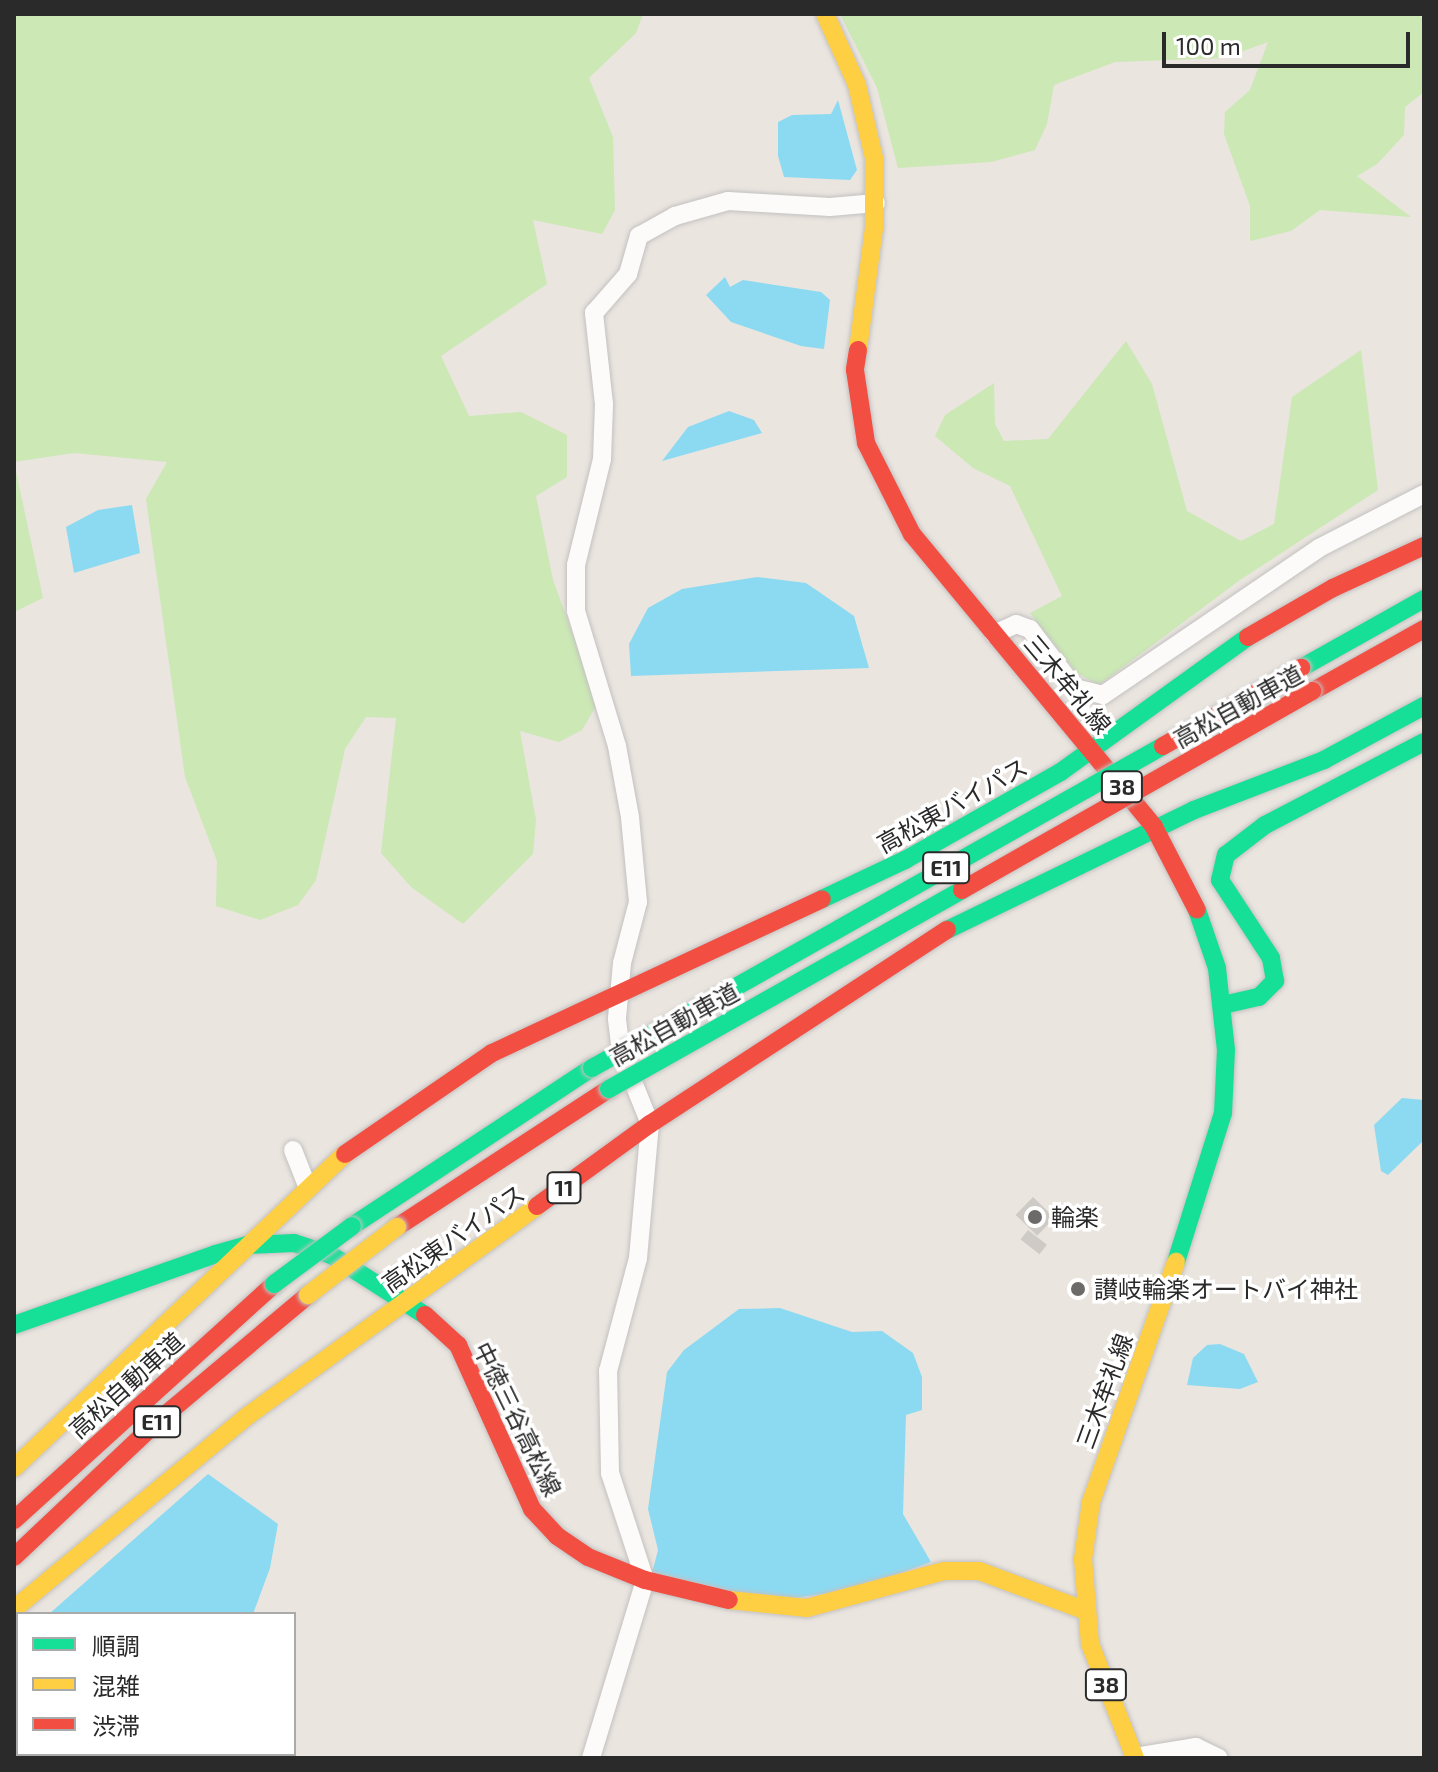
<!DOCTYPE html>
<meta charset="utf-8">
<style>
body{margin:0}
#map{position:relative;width:1438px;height:1772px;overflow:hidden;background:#eae5df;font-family:"Exo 2","Noto Sans JP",sans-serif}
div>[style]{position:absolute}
.green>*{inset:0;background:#cbe8b5}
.water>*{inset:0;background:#8cdaf2}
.building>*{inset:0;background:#cecbc6;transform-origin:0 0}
.roads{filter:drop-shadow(0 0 2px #c3c1c1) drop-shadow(0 0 2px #c3c1c1)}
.street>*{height:18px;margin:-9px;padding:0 9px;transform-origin:9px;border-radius:9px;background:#fcfbfa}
.fast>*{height:18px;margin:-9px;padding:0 9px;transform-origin:9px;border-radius:9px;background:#16e098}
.slow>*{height:18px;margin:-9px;padding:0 9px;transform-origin:9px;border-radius:9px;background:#ffcf43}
.jam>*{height:18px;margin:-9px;padding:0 9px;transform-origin:9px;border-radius:9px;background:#f24e42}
.bridges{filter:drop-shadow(0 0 2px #c5c3c1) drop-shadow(0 0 2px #c5c3c1)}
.fast-bridge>*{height:18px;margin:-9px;padding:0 9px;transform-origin:9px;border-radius:9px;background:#16e098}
.slow-bridge>*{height:18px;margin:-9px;padding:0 9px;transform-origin:9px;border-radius:9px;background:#ffcf43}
.jam-bridge>*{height:18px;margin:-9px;padding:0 9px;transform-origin:9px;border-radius:9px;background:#f24e42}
.dots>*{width:22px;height:22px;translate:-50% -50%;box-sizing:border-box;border:4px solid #fff;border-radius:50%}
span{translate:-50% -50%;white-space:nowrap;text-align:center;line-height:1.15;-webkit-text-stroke:7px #fff;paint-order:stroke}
.shield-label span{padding:2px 6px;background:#fff;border:2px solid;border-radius:6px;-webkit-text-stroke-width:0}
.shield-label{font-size:22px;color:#2a2a2a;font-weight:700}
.street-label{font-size:24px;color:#2a2a2a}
.poi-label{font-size:24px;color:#2a2a2a}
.left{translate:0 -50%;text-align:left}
.frame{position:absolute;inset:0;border:16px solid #2a2a2a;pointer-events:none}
.legend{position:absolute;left:16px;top:1612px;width:280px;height:144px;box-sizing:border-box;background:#fff;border:2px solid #aaa;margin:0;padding:10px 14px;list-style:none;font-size:24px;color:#2a2a2a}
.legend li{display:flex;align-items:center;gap:16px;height:40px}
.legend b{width:40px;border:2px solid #aaa}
.scale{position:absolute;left:1162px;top:32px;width:248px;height:36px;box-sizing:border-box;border:4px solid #2a2a2a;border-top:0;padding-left:10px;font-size:24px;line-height:28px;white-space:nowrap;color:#2a2a2a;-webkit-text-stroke:6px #fff;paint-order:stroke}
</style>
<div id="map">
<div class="green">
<div style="clip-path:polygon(14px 14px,643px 14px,636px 33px,589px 78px,613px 137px,615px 210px,602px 234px,533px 220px,547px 284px,441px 356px,469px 416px,521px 412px,567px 435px,567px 477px,536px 496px,553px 580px,598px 703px,582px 730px,559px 742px,520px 731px,536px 820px,533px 854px,463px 924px,411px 887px,381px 853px,396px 718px,366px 717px,345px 749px,316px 880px,298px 905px,260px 920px,216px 906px,217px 861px,185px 777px,146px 499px,167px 462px,74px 453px,14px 462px,43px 598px,14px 612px)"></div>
<div style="clip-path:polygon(840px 14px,1418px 14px,1424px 20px,1424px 92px,1405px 107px,1404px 135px,1377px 164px,1357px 176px,1411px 217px,1320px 210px,1291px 231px,1250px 241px,1250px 206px,1224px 134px,1225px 112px,1250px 90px,1268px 42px,1224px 58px,1115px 62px,1054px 85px,1047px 124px,1035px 150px,991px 162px,898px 168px,877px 88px)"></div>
<div style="clip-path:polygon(1126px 341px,1152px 384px,1187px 511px,1241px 541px,1274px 524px,1292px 397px,1361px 350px,1378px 490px,1240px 580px,1099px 685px,1077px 673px,1030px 613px,1062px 596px,1010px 486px,973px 468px,935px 436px,945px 415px,994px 383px,995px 424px,1004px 441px,1048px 439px)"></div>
</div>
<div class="water">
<div style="clip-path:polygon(838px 100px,857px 170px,850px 180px,784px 177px,778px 156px,778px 122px,792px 115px,831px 114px)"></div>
<div style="clip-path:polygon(725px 277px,730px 287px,743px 280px,821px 292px,830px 300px,824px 349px,801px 346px,731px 322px,706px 295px)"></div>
<div style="clip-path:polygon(729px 411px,754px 420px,762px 433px,662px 461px,688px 427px)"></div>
<div style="clip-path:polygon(132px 505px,140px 553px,74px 573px,66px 527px,98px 510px)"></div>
<div style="clip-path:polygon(757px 577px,806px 583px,854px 616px,869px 668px,631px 676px,629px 644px,648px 608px,682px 589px)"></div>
<div style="clip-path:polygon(1402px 1098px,1424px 1100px,1424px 1140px,1388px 1175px,1381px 1171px,1374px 1125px)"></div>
<div style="clip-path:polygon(780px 1308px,852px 1332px,882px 1331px,913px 1353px,922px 1377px,922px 1410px,906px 1415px,903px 1514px,931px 1562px,856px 1589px,761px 1603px,652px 1573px,658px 1550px,648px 1509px,667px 1372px,684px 1350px,739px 1309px)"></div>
<div style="clip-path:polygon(1220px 1344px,1244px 1354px,1258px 1382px,1240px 1389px,1187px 1385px,1193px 1358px,1207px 1345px)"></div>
<div style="clip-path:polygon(208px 1474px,278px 1524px,270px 1568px,253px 1614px,49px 1614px)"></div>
</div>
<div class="building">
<div style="left:1033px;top:1197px;width:30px;height:25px;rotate:44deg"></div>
<div style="left:1028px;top:1230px;width:24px;height:12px;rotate:38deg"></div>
</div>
<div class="roads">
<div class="street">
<div style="left:994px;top:634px;width:24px;rotate:-24deg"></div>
<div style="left:1016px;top:624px;width:15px;rotate:20deg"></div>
<div style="left:1030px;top:629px;width:74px;rotate:52.7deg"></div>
<div style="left:1075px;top:688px;width:29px;rotate:14deg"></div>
<div style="left:1103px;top:695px;width:261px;rotate:-34.2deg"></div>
<div style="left:1319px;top:548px;width:118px;rotate:-27.2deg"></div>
<div style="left:293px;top:1150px;width:41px;rotate:68.5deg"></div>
<div style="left:1135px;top:1757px;width:62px;rotate:-9.3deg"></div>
<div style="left:1196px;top:1747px;width:25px;rotate:26deg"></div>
<div style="left:591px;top:1758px;width:186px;rotate:-73.1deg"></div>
<div style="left:645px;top:1580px;width:113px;rotate:-108.1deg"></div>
<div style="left:610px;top:1473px;width:102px;rotate:-91.1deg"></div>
<div style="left:608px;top:1371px;width:117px;rotate:-75.1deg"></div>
<div style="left:638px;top:1258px;width:135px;rotate:-84.9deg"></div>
<div style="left:650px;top:1124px;width:78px;rotate:-111.9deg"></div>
<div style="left:621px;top:1052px;width:34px;rotate:-97deg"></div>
<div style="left:617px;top:1018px;width:55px;rotate:-84.8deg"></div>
<div style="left:622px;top:963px;width:63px;rotate:-75.3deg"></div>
<div style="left:638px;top:902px;width:85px;rotate:-95.4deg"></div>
<div style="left:630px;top:817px;width:72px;rotate:-100.4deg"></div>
<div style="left:617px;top:746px;width:141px;rotate:-106.9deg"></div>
<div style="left:576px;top:611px;width:46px;rotate:-90deg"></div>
<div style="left:576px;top:565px;width:109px;rotate:-76.2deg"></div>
<div style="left:602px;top:459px;width:55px;rotate:-87.9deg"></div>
<div style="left:604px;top:404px;width:92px;rotate:-96.3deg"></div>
<div style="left:594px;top:313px;width:52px;rotate:-48.9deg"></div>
<div style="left:628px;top:274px;width:40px;rotate:-74deg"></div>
<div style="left:639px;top:236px;width:41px;rotate:-29.1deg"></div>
<div style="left:675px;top:216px;width:55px;rotate:-15.8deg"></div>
<div style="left:728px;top:201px;width:102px;rotate:3.4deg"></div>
<div style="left:830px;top:207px;width:46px;rotate:-5deg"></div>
</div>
<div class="fast">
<div style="left:1301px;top:668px;width:141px;rotate:-29.3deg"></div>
<div style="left:822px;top:899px;width:92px;rotate:-25.2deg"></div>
<div style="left:905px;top:860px;width:180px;rotate:-29.5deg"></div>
<div style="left:1062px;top:771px;width:229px;rotate:-35.8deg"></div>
<div style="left:947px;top:930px;width:275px;rotate:-25.9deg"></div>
<div style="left:1194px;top:810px;width:139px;rotate:-21deg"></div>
<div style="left:1324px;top:760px;width:114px;rotate:-28.4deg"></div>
<div style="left:1223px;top:1005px;width:37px;rotate:-13deg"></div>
<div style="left:1259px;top:997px;width:23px;rotate:-45deg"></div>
<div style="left:1275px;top:981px;width:23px;rotate:-100deg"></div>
<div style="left:1271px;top:958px;width:93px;rotate:-123.2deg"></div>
<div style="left:1220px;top:880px;width:26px;rotate:-77deg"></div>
<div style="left:1226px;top:855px;width:49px;rotate:-37.6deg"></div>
<div style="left:1265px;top:825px;width:179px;rotate:-27.6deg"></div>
<div style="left:352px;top:1226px;width:287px;rotate:-33.4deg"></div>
<div style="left:1176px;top:1262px;width:156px;rotate:-72.5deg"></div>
<div style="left:1223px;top:1113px;width:63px;rotate:-87.3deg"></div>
<div style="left:1226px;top:1050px;width:82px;rotate:-96.3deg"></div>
<div style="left:1217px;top:968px;width:61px;rotate:-109deg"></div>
<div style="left:14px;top:1325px;width:214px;rotate:-19.4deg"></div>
<div style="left:216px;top:1254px;width:32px;rotate:-16deg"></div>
<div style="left:247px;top:1245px;width:47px;rotate:-2.4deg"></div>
<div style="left:294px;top:1243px;width:39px;rotate:18deg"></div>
<div style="left:331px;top:1255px;width:112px;rotate:32.6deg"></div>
</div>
<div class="slow">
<div style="left:825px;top:14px;width:78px;rotate:65.7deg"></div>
<div style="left:857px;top:85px;width:75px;rotate:76.9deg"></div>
<div style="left:874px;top:158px;width:70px;rotate:90deg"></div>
<div style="left:874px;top:228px;width:123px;rotate:97.5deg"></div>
<div style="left:14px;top:1468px;width:456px;rotate:-43.5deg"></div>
<div style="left:729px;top:1600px;width:78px;rotate:5.9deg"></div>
<div style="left:807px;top:1608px;width:142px;rotate:-15.1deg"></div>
<div style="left:944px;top:1571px;width:35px"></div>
<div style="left:979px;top:1571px;width:112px;rotate:20.4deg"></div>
<div style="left:14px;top:1609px;width:301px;rotate:-39.6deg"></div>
<div style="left:246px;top:1417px;width:359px;rotate:-35.9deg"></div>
<div style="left:1135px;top:1758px;width:123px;rotate:-111.5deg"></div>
<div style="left:1090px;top:1644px;width:85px;rotate:-94.7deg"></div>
<div style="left:1083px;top:1559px;width:58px;rotate:-82deg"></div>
<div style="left:1091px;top:1502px;width:255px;rotate:-70.5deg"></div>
</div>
<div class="jam">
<div style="left:858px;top:350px;width:20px;rotate:99deg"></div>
<div style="left:855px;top:370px;width:74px;rotate:81.4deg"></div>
<div style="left:866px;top:443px;width:102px;rotate:63.2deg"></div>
<div style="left:912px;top:534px;width:380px;rotate:50.4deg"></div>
<div style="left:1154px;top:827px;width:93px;rotate:62.6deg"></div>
<div style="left:1248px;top:637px;width:98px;rotate:-30deg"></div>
<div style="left:1333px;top:588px;width:100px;rotate:-24.8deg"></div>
<div style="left:1313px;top:691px;width:127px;rotate:-29.2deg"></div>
<div style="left:345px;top:1154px;width:178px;rotate:-34.5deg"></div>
<div style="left:492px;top:1053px;width:364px;rotate:-25deg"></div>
<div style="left:537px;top:1206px;width:140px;rotate:-36deg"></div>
<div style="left:650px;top:1124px;width:355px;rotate:-33.2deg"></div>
<div style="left:397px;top:1227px;width:253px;rotate:-33.1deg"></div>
<div style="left:425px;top:1315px;width:45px;rotate:42.3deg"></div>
<div style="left:458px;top:1345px;width:180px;rotate:65.7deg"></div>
<div style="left:532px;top:1509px;width:37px;rotate:47deg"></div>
<div style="left:557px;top:1536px;width:37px;rotate:34deg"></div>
<div style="left:588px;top:1557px;width:61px;rotate:22deg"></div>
<div style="left:645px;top:1580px;width:86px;rotate:13.4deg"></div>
<div style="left:14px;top:1520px;width:351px;rotate:-42.2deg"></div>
<div style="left:14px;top:1557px;width:198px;rotate:-43.4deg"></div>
<div style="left:158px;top:1421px;width:196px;rotate:-40deg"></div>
</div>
</div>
<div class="bridges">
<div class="fast-bridge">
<div style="left:592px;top:1068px;width:656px;rotate:-29.42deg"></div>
<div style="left:609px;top:1089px;width:405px;rotate:-29.4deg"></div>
<div style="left:274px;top:1284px;width:97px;rotate:-36.6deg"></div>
</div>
<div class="slow-bridge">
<div style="left:308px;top:1295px;width:112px;rotate:-37.4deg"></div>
</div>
<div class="jam-bridge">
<div style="left:1163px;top:746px;width:159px;rotate:-29.5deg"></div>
<div style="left:962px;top:890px;width:403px;rotate:-29.6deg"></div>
</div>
</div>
<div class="dots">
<div style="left:1035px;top:1217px;background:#6d6b69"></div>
<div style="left:1078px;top:1289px;background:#6d6b69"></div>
</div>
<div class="shield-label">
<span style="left:1122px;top:787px">38</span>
<span style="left:946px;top:868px">E11</span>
<span style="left:564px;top:1188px">11</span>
<span style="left:157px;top:1422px">E11</span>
<span style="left:1106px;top:1685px">38</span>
</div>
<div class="street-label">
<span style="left:1068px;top:684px;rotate:50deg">三木牟礼線</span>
<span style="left:1238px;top:706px;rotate:-29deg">高松自動車道</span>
<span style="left:952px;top:805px;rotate:-29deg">高松東バイパス</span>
<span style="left:674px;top:1024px;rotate:-29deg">高松自動車道</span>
<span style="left:453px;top:1238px;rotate:-35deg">高松東バイパス</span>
<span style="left:126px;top:1385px;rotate:-42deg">高松自動車道</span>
<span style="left:1104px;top:1391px;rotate:-70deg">三木牟礼線</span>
<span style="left:518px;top:1419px;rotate:64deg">中徳三谷高松線</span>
</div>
<div class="poi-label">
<span class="left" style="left:1051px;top:1217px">輪楽</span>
<span class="left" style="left:1094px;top:1289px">讃岐輪楽オートバイ神社</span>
</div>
<div class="frame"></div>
<ul class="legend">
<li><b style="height:10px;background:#16e098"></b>順調</li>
<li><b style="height:10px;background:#ffcf43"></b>混雑</li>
<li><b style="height:10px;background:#f24e42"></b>渋滞</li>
</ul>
<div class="scale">100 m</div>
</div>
